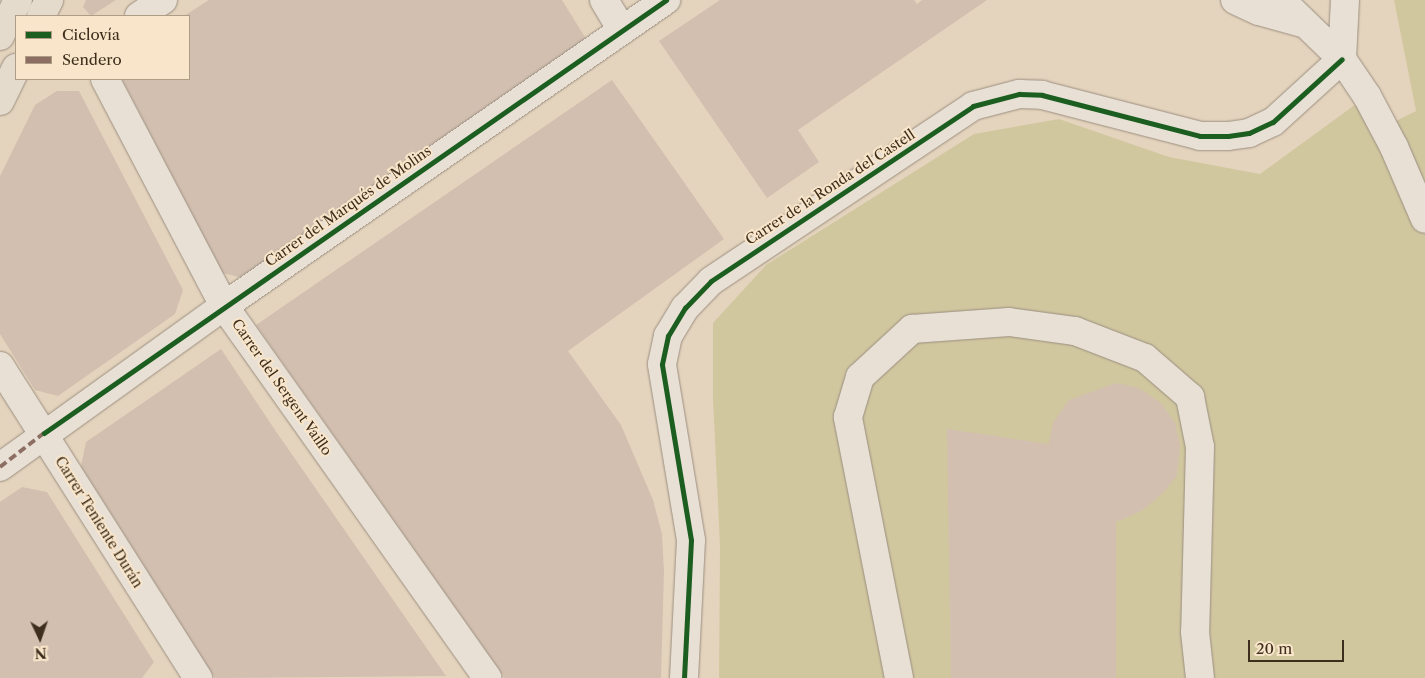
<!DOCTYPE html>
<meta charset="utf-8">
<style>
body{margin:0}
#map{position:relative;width:1425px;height:678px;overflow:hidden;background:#e5d4bd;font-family:"Libre Caslon Text",serif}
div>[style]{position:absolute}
.green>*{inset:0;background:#d1c79f}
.building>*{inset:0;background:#d2bfb0}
.roads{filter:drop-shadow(0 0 1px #9b8f80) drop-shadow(0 0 1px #9b8f80)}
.minor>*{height:28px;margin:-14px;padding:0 14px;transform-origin:14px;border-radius:14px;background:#e8e0d5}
.major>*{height:28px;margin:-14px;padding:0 14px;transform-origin:14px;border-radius:14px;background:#e5dbcd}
.quiet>*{height:4px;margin-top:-2px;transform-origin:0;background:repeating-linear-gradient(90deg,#8d6e63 0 8px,transparent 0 12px)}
.cycleway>*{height:5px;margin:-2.5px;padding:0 2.5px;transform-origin:2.5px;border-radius:2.5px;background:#1b5e20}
span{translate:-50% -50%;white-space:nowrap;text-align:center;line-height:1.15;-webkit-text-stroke:4px #f9e5c9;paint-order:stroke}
.street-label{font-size:14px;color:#3e2e1d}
.legend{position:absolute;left:15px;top:15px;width:175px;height:65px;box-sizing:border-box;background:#f9e5c9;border:1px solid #ae9c84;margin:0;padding:6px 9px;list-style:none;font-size:15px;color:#3e2e1d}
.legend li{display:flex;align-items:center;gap:10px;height:25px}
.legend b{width:25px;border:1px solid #ae9c84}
.north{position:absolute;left:15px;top:613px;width:50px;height:50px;-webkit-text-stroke:4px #f9e5c9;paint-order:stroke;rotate:177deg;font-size:14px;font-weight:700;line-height:20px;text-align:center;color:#3e2e1d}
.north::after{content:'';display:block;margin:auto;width:18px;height:22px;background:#3e2e1d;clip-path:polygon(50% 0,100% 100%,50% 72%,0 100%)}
.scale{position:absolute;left:1248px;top:640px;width:96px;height:22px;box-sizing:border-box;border:2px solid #3e2e1d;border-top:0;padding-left:6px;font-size:15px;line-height:18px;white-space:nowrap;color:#3e2e1d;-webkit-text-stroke:4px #f9e5c9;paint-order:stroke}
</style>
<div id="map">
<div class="green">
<div style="clip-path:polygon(1394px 0,1425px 0,1425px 678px,719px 678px,720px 546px,713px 399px,713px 323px,766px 265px,974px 134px,1059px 119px,1169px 157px,1260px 174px,1367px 96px,1384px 127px,1416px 111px)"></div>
</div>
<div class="building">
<div style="clip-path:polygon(86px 0,116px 0,91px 16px,83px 7px)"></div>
<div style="clip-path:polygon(209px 0,562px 0,588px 42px,246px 279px,223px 273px,122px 79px,189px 79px,189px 16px,184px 16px)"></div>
<div style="clip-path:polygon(720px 0,914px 0,917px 4px,922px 0,987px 0,798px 130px,819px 162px,767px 198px,659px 41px)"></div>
<div style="clip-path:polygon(612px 80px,724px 239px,568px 351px,621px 425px,653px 500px,662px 534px,664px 572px,661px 678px,505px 678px,256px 325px)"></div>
<div style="clip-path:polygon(57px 91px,79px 91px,183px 290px,175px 314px,58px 396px,35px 390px,0 334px,0 176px,35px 105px)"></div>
<div style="clip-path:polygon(221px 349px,275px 430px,446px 676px,215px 678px,81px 466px,86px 442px)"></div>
<div style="clip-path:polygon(1116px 383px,1139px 388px,1161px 403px,1175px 423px,1180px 445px,1177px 475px,1165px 491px,1143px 510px,1116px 522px,1116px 678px,951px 678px,947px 429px,1049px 444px,1053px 423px,1069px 400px)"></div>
<div style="clip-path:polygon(22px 487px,47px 492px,154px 662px,142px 678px,0 678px,0 502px)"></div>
</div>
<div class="roads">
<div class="minor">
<div style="left:604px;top:0;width:35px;rotate:59deg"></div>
<div style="left:1235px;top:0;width:26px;rotate:25deg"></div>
<div style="left:1259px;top:11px;width:45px;rotate:15.6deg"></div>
<div style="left:1281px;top:0;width:85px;rotate:44deg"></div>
<div style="left:1342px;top:59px;width:45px;rotate:56deg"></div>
<div style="left:1367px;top:96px;width:58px;rotate:62.1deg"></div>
<div style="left:1394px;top:147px;width:78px;rotate:66.7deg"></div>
<div style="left:139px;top:16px;width:29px;rotate:-34deg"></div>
<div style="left:1342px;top:59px;width:59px;rotate:-87.1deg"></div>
<div style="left:105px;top:79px;width:256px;rotate:62.3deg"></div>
<div style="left:224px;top:306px;width:456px;rotate:54.7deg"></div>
<div style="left:0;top:366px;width:370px;rotate:57.6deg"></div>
<div style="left:0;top:467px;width:276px;rotate:-35.7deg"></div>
<div style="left:224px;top:306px;width:538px;rotate:-34.7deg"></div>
<div style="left:684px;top:678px;width:138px;rotate:-87.1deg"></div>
<div style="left:691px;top:540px;width:178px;rotate:-99.4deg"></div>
<div style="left:662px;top:364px;width:29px;rotate:-78deg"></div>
<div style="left:668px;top:336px;width:33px;rotate:-59deg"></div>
<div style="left:685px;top:308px;width:37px;rotate:-46deg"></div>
<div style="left:711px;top:281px;width:315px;rotate:-33.7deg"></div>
<div style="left:973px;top:106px;width:48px;rotate:-14.6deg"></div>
<div style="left:1019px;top:94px;width:23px;rotate:2deg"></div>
<div style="left:1042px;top:95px;width:163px;rotate:14.5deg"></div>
<div style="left:1200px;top:136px;width:28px"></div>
<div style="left:1228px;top:136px;width:21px;rotate:-8deg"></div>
<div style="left:1249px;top:133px;width:26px;rotate:-25deg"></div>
<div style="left:1273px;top:122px;width:93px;rotate:-42.4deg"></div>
<div style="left:899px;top:678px;width:266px;rotate:-101.1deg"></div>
<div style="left:848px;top:417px;width:42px;rotate:-73.3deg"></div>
<div style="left:860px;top:377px;width:71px;rotate:-42.7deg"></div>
<div style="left:912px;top:329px;width:97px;rotate:-4.1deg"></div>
<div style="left:1009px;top:322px;width:67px;rotate:7.8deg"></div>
<div style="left:1075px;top:331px;width:75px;rotate:21.1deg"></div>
<div style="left:1145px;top:358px;width:60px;rotate:40.9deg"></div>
<div style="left:1190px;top:397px;width:51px;rotate:78.7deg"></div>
<div style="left:1200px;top:447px;width:185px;rotate:91.5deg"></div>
<div style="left:1195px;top:632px;width:46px;rotate:83.8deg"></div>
</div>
<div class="major">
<div style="left:41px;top:16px;width:18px;rotate:-63deg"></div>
<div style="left:0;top:36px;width:40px;rotate:-63.4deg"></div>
<div style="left:0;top:101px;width:37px;rotate:-64deg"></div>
</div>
</div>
<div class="quiet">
<div style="left:0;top:467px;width:56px;rotate:-37.7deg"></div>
</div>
<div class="cycleway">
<div style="left:44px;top:433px;width:758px;rotate:-34.84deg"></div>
<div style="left:684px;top:678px;width:138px;rotate:-87.1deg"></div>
<div style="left:691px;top:540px;width:178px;rotate:-99.4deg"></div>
<div style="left:662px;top:364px;width:29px;rotate:-78deg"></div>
<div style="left:668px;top:336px;width:33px;rotate:-59deg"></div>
<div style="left:685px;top:308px;width:37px;rotate:-46deg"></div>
<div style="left:711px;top:281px;width:315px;rotate:-33.7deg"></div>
<div style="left:973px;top:106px;width:48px;rotate:-14.6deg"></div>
<div style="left:1019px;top:94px;width:23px;rotate:2deg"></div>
<div style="left:1042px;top:95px;width:163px;rotate:14.5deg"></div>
<div style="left:1200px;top:136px;width:28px"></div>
<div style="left:1228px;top:136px;width:21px;rotate:-8deg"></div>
<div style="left:1249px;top:133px;width:26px;rotate:-25deg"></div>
<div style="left:1273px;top:122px;width:93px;rotate:-42.4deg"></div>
</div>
<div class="street-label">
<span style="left:830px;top:187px;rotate:-33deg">Carrer de la Ronda del Castell</span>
<span style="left:348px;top:206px;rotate:-35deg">Carrer del Marqués de Molins</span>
<span style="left:282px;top:387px;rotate:55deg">Carrer del Sergent Vaillo</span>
<span style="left:99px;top:522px;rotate:58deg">Carrer Teniente Durán</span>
</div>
<ul class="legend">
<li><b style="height:6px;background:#1b5e20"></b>Ciclovía</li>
<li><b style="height:6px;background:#8d6e63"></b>Sendero</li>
</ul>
<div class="north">N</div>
<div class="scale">20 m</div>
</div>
